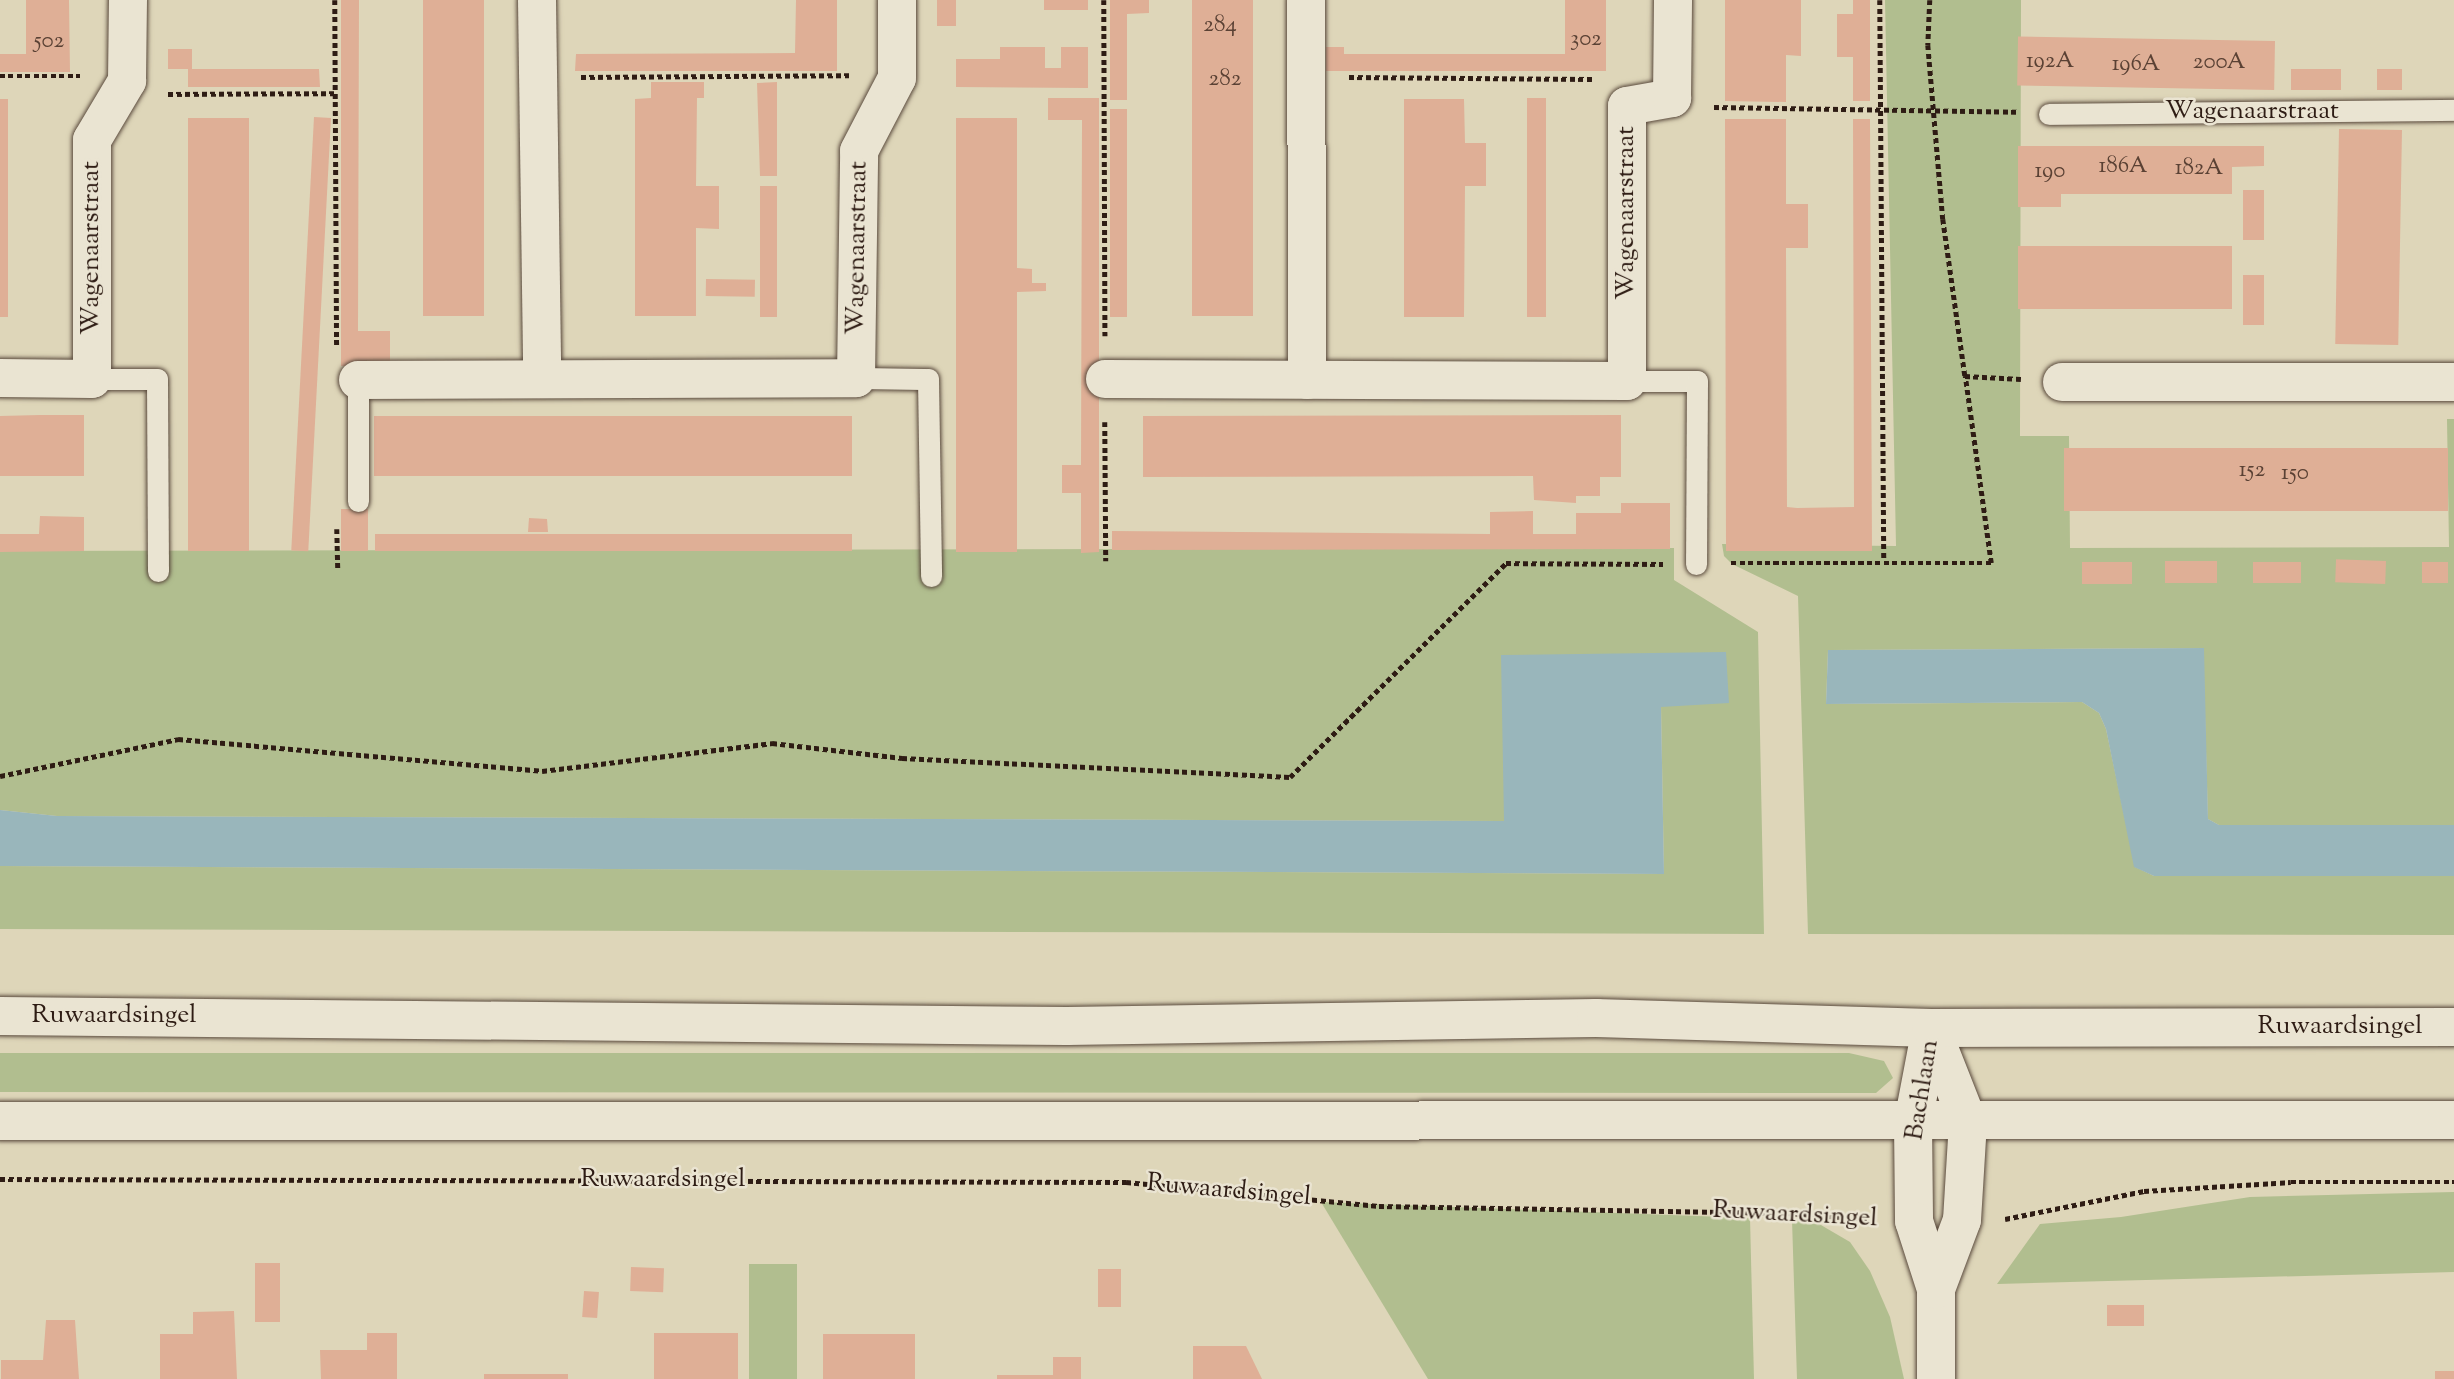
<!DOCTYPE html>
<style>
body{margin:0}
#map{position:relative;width:2454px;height:1379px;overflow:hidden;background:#ded6b9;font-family:"Sorts Mill Goudy",serif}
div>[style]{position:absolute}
.green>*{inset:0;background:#b1be8f;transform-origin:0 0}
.water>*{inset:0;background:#99b6bb}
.building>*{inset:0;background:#dfaf96;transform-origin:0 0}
.path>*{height:4.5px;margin-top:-2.25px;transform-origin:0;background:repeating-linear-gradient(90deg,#2e1c14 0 5px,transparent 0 8.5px)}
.roads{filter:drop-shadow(0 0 2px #5a4a3d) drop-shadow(0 0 2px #5a4a3d)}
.lane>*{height:21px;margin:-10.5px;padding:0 10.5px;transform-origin:10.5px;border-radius:10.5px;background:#eae4d2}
.street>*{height:38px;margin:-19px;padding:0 19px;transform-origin:19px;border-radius:19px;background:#eae4d2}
.secondary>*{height:38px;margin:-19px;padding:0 19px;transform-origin:19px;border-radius:19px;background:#eae4d2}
span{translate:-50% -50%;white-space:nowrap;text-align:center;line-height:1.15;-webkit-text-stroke:5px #eae4d2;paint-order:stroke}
.number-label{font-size:23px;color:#5a4134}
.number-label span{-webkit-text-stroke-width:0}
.street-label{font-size:26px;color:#2e1c14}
</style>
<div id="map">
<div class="green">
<div style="clip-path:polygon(1885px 0,2021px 0,2020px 436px,2069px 436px,2070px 548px,2449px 547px,2447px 419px,2454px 419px,2454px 825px,2219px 825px,2208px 819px,2203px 648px,1828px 650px,1826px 704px,2082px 702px,2099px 713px,2106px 729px,2135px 867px,2154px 876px,2454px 876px,2454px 935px,1808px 934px,1798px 596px,1732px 564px,1724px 556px,1722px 544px,1896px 546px)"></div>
<div style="clip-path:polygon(1674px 548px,1674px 580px,1758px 632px,1764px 934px,0 929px,0 866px,1664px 874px,1661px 706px,1726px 653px,1504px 821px,57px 816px,0 810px,0 551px)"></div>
<div style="clip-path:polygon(0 1053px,1849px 1053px,1884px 1061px,1893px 1078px,1876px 1093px,0 1092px)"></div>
<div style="clip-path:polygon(2454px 1192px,2454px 1272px,1997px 1284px,2040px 1224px,2121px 1217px,2250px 1197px)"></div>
<div style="clip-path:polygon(1321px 1202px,1750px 1218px,1754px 1379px,1428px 1379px)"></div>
<div style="clip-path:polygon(1792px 1220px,1814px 1221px,1850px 1242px,1870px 1271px,1890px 1317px,1904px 1379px,1797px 1379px)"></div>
<div style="left:749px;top:1264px;width:48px;height:115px"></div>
</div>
<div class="water">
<div style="clip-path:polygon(2204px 648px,2208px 819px,2219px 825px,2454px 825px,2454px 876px,2154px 876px,2134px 867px,2106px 729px,2099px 713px,2082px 702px,1826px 704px,1828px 650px)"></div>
<div style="clip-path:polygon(1726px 652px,1729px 703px,1661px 707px,1664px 874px,0 866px,0 810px,57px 816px,1504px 821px,1501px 655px)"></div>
</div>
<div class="building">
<div style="clip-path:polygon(26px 0,69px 0,70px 72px,0 72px,0 54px,26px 54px)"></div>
<div style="clip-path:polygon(341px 0,359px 0,358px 331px,390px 331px,390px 366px,341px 366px)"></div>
<div style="left:423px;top:0;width:61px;height:316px"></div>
<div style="clip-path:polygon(796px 0,837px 0,837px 71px,575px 71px,576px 54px,795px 53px)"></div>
<div style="left:937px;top:0;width:19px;height:26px"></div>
<div style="left:1044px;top:0;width:44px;height:10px"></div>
<div style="clip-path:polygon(1110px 0,1149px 0,1149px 13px,1127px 14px,1127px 100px,1110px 100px)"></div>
<div style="left:1192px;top:0;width:61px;height:316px"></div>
<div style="clip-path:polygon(1565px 0,1606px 0,1606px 71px,1326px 71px,1326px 47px,1344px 47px,1344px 54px,1565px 54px)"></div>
<div style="clip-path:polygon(1725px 0,1801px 0,1801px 56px,1786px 55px,1786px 102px,1725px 101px)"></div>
<div style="clip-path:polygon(1853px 0,1870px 0,1870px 101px,1853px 101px,1853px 57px,1837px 57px,1837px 14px,1853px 14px)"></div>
<div style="left:2275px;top:41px;width:49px;height:257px;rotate:91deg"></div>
<div style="clip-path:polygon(1000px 47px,1045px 47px,1045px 68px,1061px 68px,1061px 47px,1088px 47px,1088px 88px,956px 87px,956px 59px,1000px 59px)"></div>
<div style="clip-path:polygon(168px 49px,192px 49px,192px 69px,319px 69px,320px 87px,188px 87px,188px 69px,168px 69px)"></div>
<div style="left:2291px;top:69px;width:50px;height:21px"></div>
<div style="left:2377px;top:69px;width:25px;height:21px"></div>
<div style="clip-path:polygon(651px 82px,704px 82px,704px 98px,697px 98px,696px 186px,719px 186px,719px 229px,696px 228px,696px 316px,635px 316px,635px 99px,651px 98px)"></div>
<div style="clip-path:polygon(777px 82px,777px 176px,760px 176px,757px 83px)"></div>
<div style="clip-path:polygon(1048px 98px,1099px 98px,1099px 552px,1081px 553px,1081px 493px,1062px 493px,1062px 465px,1081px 465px,1082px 120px,1048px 120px)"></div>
<div style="left:1527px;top:98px;width:19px;height:219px"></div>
<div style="left:0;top:99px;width:8px;height:218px"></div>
<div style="clip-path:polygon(1404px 99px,1464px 99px,1465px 143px,1486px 143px,1486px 186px,1465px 186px,1464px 317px,1404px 317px)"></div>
<div style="left:1110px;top:109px;width:17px;height:208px"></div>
<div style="left:314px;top:117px;width:17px;height:434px;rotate:3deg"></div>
<div style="left:188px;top:118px;width:61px;height:433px"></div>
<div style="clip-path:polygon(956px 118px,1017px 118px,1017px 268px,1032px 269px,1032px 283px,1046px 283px,1046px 291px,1017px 292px,1017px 552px,956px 552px)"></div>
<div style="clip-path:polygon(1725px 119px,1786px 119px,1786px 204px,1808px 204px,1808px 248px,1786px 248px,1787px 507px,1797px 508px,1854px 507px,1853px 119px,1870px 119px,1872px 551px,1726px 551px)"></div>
<div style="left:2339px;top:129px;width:63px;height:215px;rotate:1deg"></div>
<div style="clip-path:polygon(2018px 146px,2264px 146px,2264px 166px,2232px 167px,2232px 194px,2061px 194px,2061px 207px,2018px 207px)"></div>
<div style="left:760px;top:186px;width:17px;height:131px"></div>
<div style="left:2243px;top:190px;width:21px;height:50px"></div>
<div style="left:2232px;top:246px;width:63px;height:214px;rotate:90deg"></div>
<div style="left:2243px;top:275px;width:21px;height:50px"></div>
<div style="left:706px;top:279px;width:49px;height:17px;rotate:1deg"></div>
<div style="clip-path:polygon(40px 415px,84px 415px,84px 476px,0 476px,0 416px)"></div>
<div style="clip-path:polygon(1621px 415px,1621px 477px,1600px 477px,1600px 496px,1576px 496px,1576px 503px,1534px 500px,1533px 476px,1143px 477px,1143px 416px)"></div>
<div style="left:374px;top:416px;width:478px;height:60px"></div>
<div style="left:2064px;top:448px;width:384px;height:63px"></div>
<div style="clip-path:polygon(1621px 503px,1670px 503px,1670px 549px,1112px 550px,1112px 531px,1490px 534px,1490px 512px,1533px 511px,1533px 534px,1576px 534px,1576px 513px,1621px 513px)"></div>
<div style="left:341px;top:509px;width:27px;height:42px"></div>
<div style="clip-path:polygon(40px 516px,84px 517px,84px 551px,0 552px,0 534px,39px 534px)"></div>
<div style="clip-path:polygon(529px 518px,547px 519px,548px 532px,528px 532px)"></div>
<div style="left:375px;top:534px;width:477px;height:17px"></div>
<div style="left:2165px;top:561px;width:52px;height:22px"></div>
<div style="left:2386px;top:561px;width:23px;height:50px;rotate:92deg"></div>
<div style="left:2082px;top:562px;width:50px;height:22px"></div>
<div style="left:2253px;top:562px;width:48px;height:21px"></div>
<div style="left:2448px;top:562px;width:21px;height:26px;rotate:90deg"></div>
<div style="left:255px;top:1263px;width:25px;height:59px"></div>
<div style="left:631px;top:1267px;width:33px;height:24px;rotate:2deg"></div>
<div style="left:1098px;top:1269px;width:23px;height:38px"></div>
<div style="left:584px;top:1291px;width:15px;height:26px;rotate:4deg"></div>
<div style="left:2107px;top:1305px;width:37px;height:21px"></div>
<div style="clip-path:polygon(234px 1311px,237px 1379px,160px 1379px,160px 1334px,193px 1334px,193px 1312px)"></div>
<div style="clip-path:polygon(46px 1320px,75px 1320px,79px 1379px,1px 1379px,1px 1360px,43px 1360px)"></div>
<div style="clip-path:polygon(367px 1333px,397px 1333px,397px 1379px,321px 1379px,320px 1350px,367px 1350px)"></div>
<div style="left:654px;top:1333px;width:84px;height:46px"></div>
<div style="left:823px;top:1334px;width:92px;height:45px"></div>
<div style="clip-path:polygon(1193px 1346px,1246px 1346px,1262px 1379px,1193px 1379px)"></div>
<div style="clip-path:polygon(1053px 1357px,1081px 1357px,1081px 1379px,997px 1379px,997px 1375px,1053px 1375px)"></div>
<div style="left:2435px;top:1371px;width:19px;height:8px"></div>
<div style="left:484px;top:1374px;width:84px;height:5px"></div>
</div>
<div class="path">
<div style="left:335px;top:0;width:345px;rotate:89.7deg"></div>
<div style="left:1104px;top:0;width:336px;rotate:89.8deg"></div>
<div style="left:1880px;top:0;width:560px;rotate:89.59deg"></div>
<div style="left:1930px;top:0;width:45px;rotate:92.5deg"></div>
<div style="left:1928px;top:45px;width:175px;rotate:85.1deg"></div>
<div style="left:1943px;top:219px;width:159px;rotate:82deg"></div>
<div style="left:0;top:76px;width:80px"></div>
<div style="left:581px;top:77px;width:268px;rotate:-0.4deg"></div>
<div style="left:1349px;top:77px;width:243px;rotate:0.5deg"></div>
<div style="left:168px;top:94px;width:167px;rotate:-0.3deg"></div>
<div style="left:1714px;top:107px;width:303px;rotate:0.9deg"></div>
<div style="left:1105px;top:422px;width:139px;rotate:89.6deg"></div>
<div style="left:337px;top:529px;width:41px;rotate:88.6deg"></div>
<div style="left:1731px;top:563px;width:260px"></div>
<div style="left:1991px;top:563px;width:189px;rotate:-97.9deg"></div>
<div style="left:1965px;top:376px;width:56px;rotate:3.1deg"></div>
<div style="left:0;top:776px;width:182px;rotate:-11.7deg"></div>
<div style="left:178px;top:739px;width:365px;rotate:5deg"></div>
<div style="left:542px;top:771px;width:232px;rotate:-6.9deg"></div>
<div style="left:772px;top:743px;width:131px;rotate:6.6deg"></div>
<div style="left:902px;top:758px;width:388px;rotate:2.8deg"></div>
<div style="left:1290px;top:777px;width:304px;rotate:-44.7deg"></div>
<div style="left:1506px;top:563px;width:157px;rotate:0.4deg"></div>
<div style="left:0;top:1179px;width:1126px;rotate:0.15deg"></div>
<div style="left:1126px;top:1182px;width:254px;rotate:5.4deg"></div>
<div style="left:1379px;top:1206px;width:407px;rotate:1deg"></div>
<div style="left:1786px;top:1213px;width:84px;rotate:4.1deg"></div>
<div style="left:2005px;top:1219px;width:142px;rotate:-11.4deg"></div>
<div style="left:2144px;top:1191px;width:147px;rotate:-3.5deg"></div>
<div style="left:2291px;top:1182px;width:163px"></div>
</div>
<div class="roads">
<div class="lane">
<div style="left:2049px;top:114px;width:405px;rotate:-0.6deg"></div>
<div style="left:856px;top:378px;width:72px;rotate:0.8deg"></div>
<div style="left:928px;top:379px;width:197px;rotate:89.1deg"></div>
<div style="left:92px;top:379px;width:65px"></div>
<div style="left:157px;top:379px;width:192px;rotate:89.7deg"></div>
<div style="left:1627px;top:381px;width:70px"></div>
<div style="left:1697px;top:381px;width:183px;rotate:90.3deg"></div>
<div style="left:358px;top:501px;width:121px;rotate:-90deg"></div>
</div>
<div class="street">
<div style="left:537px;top:0;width:379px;rotate:89.2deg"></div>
<div style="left:1306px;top:0;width:380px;rotate:89.8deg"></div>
<div style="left:0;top:378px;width:92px;rotate:0.6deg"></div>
<div style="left:92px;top:379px;width:239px;rotate:-90deg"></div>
<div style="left:92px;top:140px;width:69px;rotate:-59.3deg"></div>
<div style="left:127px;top:81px;width:81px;rotate:-89.3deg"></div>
<div style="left:1105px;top:379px;width:522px;rotate:0.22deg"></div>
<div style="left:1627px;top:381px;width:275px;rotate:-90deg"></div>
<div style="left:1627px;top:106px;width:46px;rotate:-10.1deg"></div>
<div style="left:1672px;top:98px;width:98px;rotate:-89.4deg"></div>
<div style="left:358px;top:380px;width:498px;rotate:-0.2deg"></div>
<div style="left:856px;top:378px;width:227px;rotate:-89.2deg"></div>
<div style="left:859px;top:151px;width:82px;rotate:-62.5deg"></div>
<div style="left:897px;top:78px;width:78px;rotate:-90deg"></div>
<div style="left:2062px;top:382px;width:392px"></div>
<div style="left:1931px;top:1028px;width:96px;rotate:100.8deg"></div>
<div style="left:1913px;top:1122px;width:99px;rotate:89.4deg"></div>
<div style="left:1914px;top:1221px;width:71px;rotate:72.1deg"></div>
<div style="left:1936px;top:1289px;width:90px;rotate:90deg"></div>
<div style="left:1931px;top:1028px;width:101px;rotate:68.5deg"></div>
<div style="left:1968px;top:1122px;width:98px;rotate:93.5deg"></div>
<div style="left:1962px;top:1220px;width:74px;rotate:110.6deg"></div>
</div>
<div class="secondary">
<div style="left:0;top:1016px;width:1067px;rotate:0.54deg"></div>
<div style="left:1067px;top:1026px;width:529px;rotate:-0.87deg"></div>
<div style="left:1596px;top:1018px;width:335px;rotate:1.7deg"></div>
<div style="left:1931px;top:1028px;width:523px;rotate:-0.11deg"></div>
<div style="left:0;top:1121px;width:2454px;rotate:-0.02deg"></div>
</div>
</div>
<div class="number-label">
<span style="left:1220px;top:26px">284</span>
<span style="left:1586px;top:40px">302</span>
<span style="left:49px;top:42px">502</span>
<span style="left:2050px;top:62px">192A</span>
<span style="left:2219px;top:63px">200A</span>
<span style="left:2136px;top:65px">196A</span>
<span style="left:1225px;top:80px">282</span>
<span style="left:2123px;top:167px">186A</span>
<span style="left:2199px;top:169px">182A</span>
<span style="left:2050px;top:172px">190</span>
<span style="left:2252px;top:471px">152</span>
<span style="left:2295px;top:474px">150</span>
</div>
<div class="street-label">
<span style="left:2252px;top:112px">Wagenaarstraat</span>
<span style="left:1627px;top:213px;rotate:-90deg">Wagenaarstraat</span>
<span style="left:92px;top:248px;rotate:-90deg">Wagenaarstraat</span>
<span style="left:858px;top:248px;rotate:-89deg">Wagenaarstraat</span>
<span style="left:114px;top:1016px">Ruwaardsingel</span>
<span style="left:2340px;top:1027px">Ruwaardsingel</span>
<span style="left:1923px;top:1090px;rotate:-81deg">Bachlaan</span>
<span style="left:663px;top:1180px">Ruwaardsingel</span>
<span style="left:1229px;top:1191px;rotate:5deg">Ruwaardsingel</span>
<span style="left:1795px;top:1215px;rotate:3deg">Ruwaardsingel</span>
</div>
</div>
